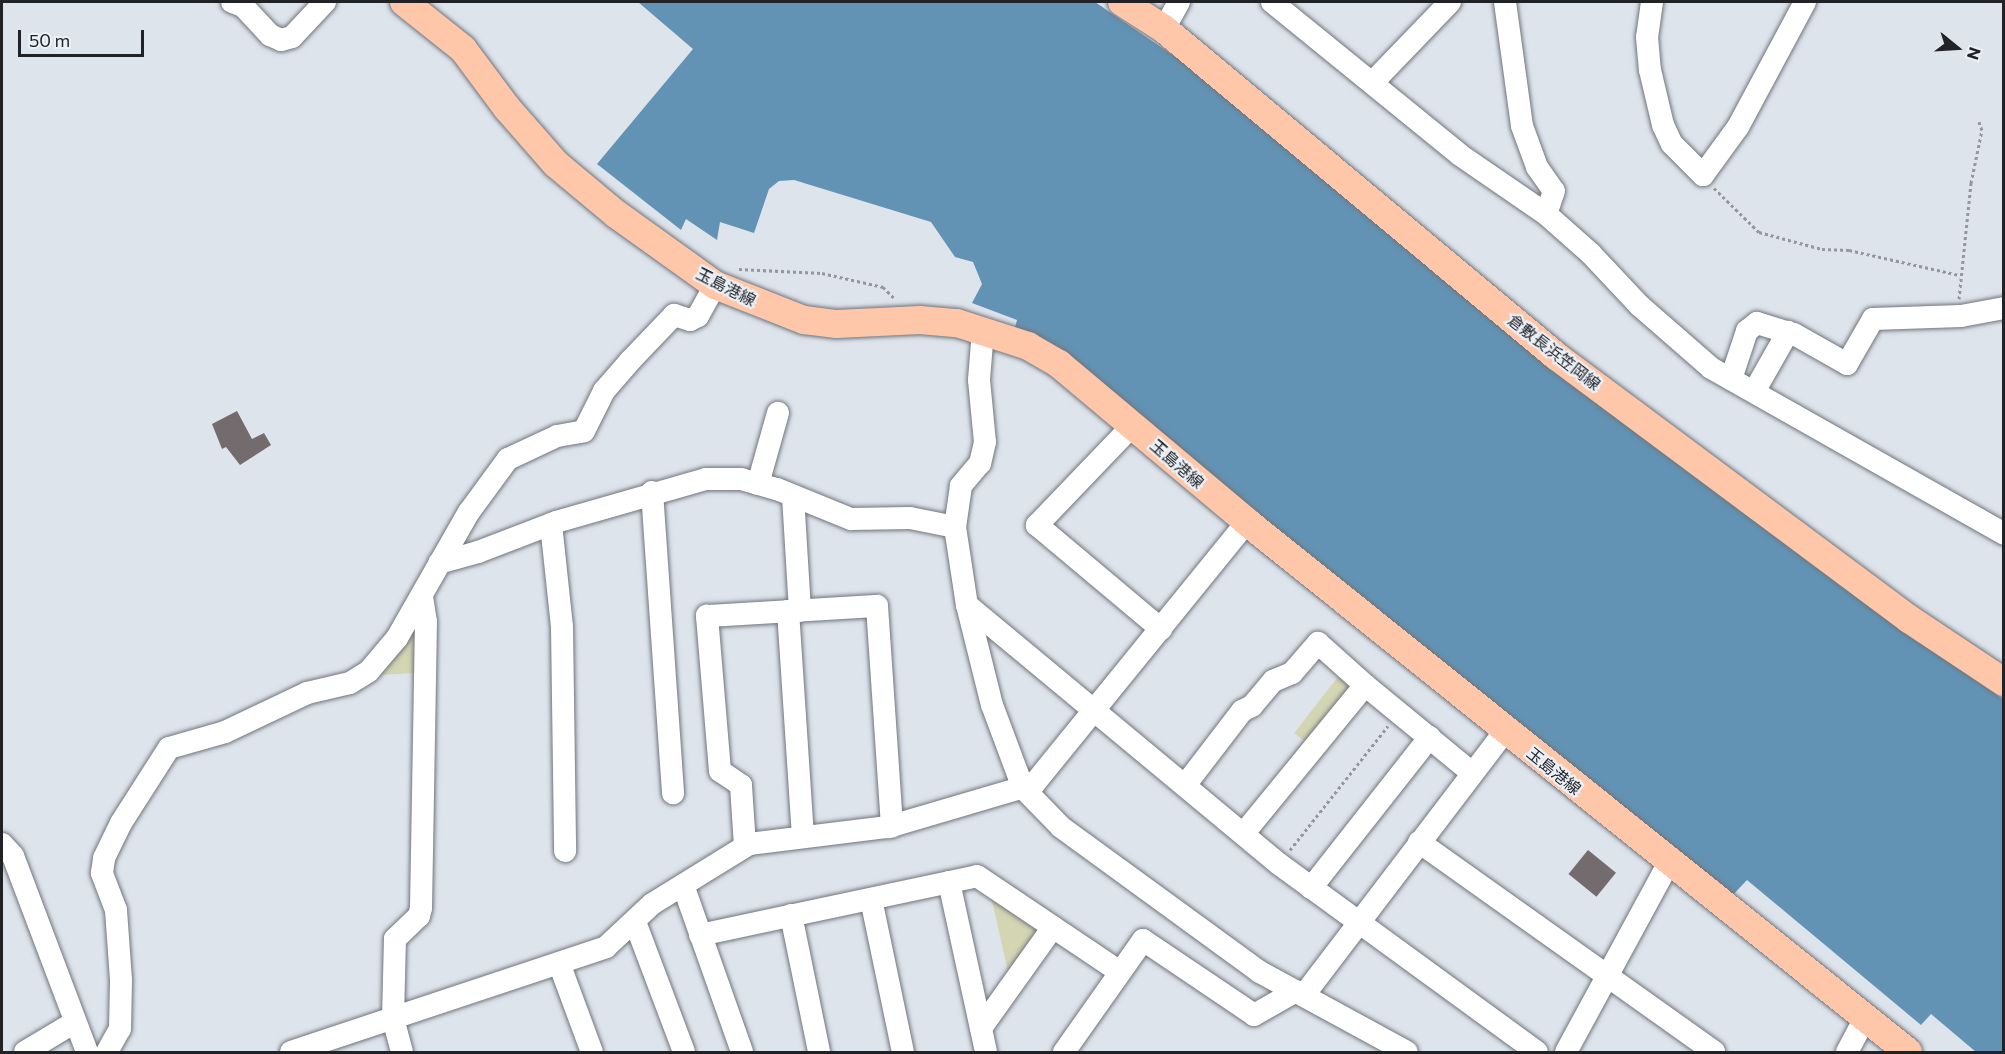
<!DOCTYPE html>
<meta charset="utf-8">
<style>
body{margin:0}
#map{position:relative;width:2005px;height:1054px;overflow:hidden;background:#dee4ec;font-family:Commissioner,"Noto Sans JP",sans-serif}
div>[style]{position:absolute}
.green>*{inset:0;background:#d3d5b3;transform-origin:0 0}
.water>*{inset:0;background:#6393b4}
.building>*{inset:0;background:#746b6e;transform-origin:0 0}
.path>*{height:3px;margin-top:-1.5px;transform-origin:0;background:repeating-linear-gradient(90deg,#94989e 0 3px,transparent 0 6px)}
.roads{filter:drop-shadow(0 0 2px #70757c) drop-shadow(0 0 2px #70757c)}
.minor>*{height:22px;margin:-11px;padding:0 11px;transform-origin:11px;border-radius:11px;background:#fff}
.major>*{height:28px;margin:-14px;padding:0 14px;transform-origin:14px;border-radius:14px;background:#fec7a9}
span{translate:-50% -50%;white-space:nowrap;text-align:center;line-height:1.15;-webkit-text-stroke:4.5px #ebf1f9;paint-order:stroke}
.street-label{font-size:16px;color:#202225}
.frame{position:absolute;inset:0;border:3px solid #202225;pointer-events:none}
.north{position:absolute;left:1927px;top:18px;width:60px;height:60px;-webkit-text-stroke:4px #ebf1f9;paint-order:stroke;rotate:108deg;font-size:16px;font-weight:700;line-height:24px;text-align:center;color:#202225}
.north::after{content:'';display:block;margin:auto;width:21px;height:27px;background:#202225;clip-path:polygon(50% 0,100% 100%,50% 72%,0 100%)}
.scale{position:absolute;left:18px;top:30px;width:126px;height:27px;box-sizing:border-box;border:3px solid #202225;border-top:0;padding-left:8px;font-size:18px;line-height:21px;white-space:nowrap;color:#202225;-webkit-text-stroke:4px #ebf1f9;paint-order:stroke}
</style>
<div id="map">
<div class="green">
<div style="clip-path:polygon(418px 626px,417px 673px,380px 675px,399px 651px)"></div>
<div style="left:1341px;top:673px;width:16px;height:76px;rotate:38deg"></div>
<div style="clip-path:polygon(990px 892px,1040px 926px,1010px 980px)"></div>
</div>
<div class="water">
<div style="clip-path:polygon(638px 2px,1095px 2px,1196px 71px,1943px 658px,2003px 699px,2003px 1052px,1976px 1052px,1931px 1014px,1921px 1025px,1747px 880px,1731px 897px,1014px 331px,1017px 320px,972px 303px,982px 284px,973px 262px,955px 257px,931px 222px,794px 180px,779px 181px,769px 189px,754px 233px,720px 222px,717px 240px,686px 219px,681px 230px,597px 164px,693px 49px)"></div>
</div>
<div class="building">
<div style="clip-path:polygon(237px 411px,252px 439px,264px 433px,271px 445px,240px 465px,226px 447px,222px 449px,212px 424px)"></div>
<div style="left:1588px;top:850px;width:36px;height:31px;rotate:39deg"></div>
</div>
<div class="path">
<div style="left:1714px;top:188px;width:63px;rotate:44.4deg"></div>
<div style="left:1759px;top:232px;width:65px;rotate:15.1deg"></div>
<div style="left:1822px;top:249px;width:27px;rotate:2deg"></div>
<div style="left:1849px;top:250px;width:113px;rotate:12.8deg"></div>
<div style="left:739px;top:269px;width:83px;rotate:2.8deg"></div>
<div style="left:822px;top:273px;width:63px;rotate:12.9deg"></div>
<div style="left:883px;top:287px;width:16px;rotate:45deg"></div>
<div style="left:1959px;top:299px;width:117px;rotate:-84.1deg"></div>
<div style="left:1971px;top:183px;width:54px;rotate:-78.3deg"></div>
<div style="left:1982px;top:130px;width:9px;rotate:-111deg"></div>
<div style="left:1290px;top:850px;width:158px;rotate:-51.7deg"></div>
</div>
<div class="roads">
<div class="minor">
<div style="left:232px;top:2px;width:12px;rotate:20deg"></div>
<div style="left:243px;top:6px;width:40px;rotate:47deg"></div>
<div style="left:270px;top:35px;width:12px;rotate:24deg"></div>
<div style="left:281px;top:40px;width:11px;rotate:-15deg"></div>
<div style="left:292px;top:37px;width:48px;rotate:-46.7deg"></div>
<div style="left:1272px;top:2px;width:242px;rotate:39.1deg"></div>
<div style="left:1460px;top:155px;width:104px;rotate:34.5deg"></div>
<div style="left:1546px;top:214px;width:60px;rotate:41.6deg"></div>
<div style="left:1591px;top:254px;width:71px;rotate:46.7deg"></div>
<div style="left:1640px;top:306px;width:94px;rotate:41.1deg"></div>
<div style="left:1711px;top:368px;width:337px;rotate:29.5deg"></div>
<div style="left:1505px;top:2px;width:125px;rotate:82.2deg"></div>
<div style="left:1522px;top:126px;width:44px;rotate:69.9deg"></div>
<div style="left:1537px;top:167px;width:29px;rotate:55deg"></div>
<div style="left:1554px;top:191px;width:24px;rotate:109deg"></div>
<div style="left:1652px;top:2px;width:35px;rotate:98deg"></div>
<div style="left:1647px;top:37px;width:33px;rotate:85deg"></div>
<div style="left:1650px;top:70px;width:57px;rotate:76.7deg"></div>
<div style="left:1663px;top:125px;width:21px;rotate:65deg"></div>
<div style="left:1672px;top:144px;width:44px;rotate:45deg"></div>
<div style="left:1703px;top:175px;width:59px;rotate:-53.9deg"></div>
<div style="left:1738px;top:127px;width:142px;rotate:-61.8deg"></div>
<div style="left:1164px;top:29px;width:31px;rotate:-61deg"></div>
<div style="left:1373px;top:82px;width:111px;rotate:-46.1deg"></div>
<div style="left:983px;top:330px;width:50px;rotate:94.6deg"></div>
<div style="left:979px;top:380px;width:62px;rotate:84.5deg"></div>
<div style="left:985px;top:442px;width:22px;rotate:103deg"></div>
<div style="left:980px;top:463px;width:30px;rotate:130deg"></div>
<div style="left:961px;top:486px;width:41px;rotate:98.3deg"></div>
<div style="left:955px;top:527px;width:79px;rotate:81.3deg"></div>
<div style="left:967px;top:605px;width:103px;rotate:76deg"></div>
<div style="left:992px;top:705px;width:89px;rotate:69.5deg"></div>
<div style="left:1023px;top:788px;width:54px;rotate:45.7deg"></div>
<div style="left:1061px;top:827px;width:246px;rotate:36.1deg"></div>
<div style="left:1260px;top:972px;width:167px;rotate:28.6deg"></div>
<div style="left:1731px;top:379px;width:51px;rotate:-71.6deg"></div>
<div style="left:1747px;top:331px;width:13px;rotate:-39deg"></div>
<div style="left:1757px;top:323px;width:39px;rotate:17deg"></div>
<div style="left:1794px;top:334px;width:61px;rotate:29.5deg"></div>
<div style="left:1847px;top:364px;width:52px;rotate:-60deg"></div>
<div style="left:1873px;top:319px;width:88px;rotate:-2deg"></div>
<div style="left:1961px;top:316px;width:44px;rotate:-10.5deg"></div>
<div style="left:1755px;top:390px;width:67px;rotate:-60.4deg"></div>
<div style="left:1133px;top:425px;width:139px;rotate:133.8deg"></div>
<div style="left:1037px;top:525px;width:162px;rotate:40deg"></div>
<div style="left:758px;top:484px;width:74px;rotate:-74.3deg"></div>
<div style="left:652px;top:492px;width:302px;rotate:86deg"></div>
<div style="left:793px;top:496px;width:115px;rotate:86.5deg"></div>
<div style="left:551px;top:524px;width:104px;rotate:83.9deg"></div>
<div style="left:562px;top:627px;width:224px;rotate:89.2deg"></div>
<div style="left:439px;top:563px;width:41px;rotate:-15.8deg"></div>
<div style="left:478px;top:552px;width:84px;rotate:-21deg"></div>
<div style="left:556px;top:522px;width:156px;rotate:-16deg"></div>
<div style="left:706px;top:479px;width:35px"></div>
<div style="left:741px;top:479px;width:37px;rotate:16deg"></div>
<div style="left:777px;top:489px;width:80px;rotate:22.1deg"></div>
<div style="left:851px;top:519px;width:59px;rotate:-1deg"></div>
<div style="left:910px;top:518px;width:46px;rotate:11.3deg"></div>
<div style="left:967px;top:605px;width:405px;rotate:39.7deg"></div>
<div style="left:1279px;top:864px;width:319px;rotate:36.1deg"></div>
<div style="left:788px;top:611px;width:226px;rotate:86.2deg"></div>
<div style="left:1186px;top:784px;width:92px;rotate:-52.5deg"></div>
<div style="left:1242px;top:711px;width:11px;rotate:-27deg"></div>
<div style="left:1252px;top:706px;width:33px;rotate:-50deg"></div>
<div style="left:1273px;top:681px;width:21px;rotate:-23deg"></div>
<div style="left:1292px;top:673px;width:40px;rotate:-49deg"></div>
<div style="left:1318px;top:643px;width:63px;rotate:41.8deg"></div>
<div style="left:1244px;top:833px;width:191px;rotate:-50.7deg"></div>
<div style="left:1365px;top:685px;width:139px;rotate:39.4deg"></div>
<div style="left:1419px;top:842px;width:362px;rotate:35.4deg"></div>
<div style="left:2px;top:844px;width:16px;rotate:47deg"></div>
<div style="left:13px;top:856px;width:210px;rotate:69.3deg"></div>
<div style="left:745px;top:846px;width:61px;rotate:-93.8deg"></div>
<div style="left:741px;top:785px;width:25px;rotate:-146deg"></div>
<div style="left:720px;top:771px;width:156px;rotate:-94.8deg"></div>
<div style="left:707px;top:616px;width:170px;rotate:-3.4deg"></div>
<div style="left:877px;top:606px;width:221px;rotate:86.1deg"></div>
<div style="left:949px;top:882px;width:174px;rotate:77.7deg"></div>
<div style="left:683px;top:885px;width:177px;rotate:70.5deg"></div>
<div style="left:1311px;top:888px;width:192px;rotate:-51.8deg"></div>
<div style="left:871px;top:899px;width:156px;rotate:78.2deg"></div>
<div style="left:791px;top:915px;width:140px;rotate:78.4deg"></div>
<div style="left:635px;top:922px;width:139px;rotate:69.3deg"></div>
<div style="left:700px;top:935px;width:283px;rotate:-12deg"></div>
<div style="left:977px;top:876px;width:172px;rotate:33.9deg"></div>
<div style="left:559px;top:963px;width:95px;rotate:69.7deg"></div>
<div style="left:1304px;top:995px;width:332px;rotate:-52.7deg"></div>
<div style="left:981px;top:1028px;width:124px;rotate:-54.5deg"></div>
<div style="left:25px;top:1052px;width:58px;rotate:-31deg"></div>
<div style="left:107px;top:1052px;width:26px;rotate:-61deg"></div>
<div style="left:120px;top:1029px;width:49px;rotate:-88.8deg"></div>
<div style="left:121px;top:980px;width:70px;rotate:-94.1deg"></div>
<div style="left:116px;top:910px;width:40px;rotate:-111deg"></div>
<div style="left:102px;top:873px;width:15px;rotate:-82deg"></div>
<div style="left:104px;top:858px;width:39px;rotate:-64deg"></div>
<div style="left:121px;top:823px;width:89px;rotate:-57.4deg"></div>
<div style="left:169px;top:748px;width:58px;rotate:-15.9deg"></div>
<div style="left:225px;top:732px;width:91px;rotate:-25.4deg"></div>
<div style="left:307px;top:693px;width:44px;rotate:-13.1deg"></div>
<div style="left:350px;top:683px;width:22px;rotate:-32deg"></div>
<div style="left:369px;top:671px;width:43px;rotate:-49.7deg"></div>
<div style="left:397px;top:638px;width:145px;rotate:-60.3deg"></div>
<div style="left:469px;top:512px;width:66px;rotate:-53.7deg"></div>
<div style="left:508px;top:459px;width:54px;rotate:-25.1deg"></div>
<div style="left:557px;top:436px;width:27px;rotate:-10deg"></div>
<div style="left:584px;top:431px;width:45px;rotate:-63.4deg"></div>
<div style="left:604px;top:391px;width:40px;rotate:-49deg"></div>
<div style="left:630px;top:361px;width:64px;rotate:-46.3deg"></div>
<div style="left:674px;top:315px;width:17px;rotate:17deg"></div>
<div style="left:690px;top:320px;width:9px;rotate:-27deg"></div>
<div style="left:698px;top:316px;width:35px;rotate:-61deg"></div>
<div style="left:291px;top:1052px;width:332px;rotate:-18.4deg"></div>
<div style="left:606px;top:947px;width:63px;rotate:-43.1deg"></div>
<div style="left:652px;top:904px;width:114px;rotate:-31.7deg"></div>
<div style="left:749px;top:844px;width:140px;rotate:-7deg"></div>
<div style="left:888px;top:827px;width:152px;rotate:-16.4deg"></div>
<div style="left:1034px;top:784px;width:338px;rotate:-50.9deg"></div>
<div style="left:402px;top:1052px;width:34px;rotate:-105deg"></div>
<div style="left:393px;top:1019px;width:80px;rotate:-88.6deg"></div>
<div style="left:395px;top:939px;width:33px;rotate:-44deg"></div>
<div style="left:419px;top:916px;width:8px;rotate:-76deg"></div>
<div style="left:421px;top:908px;width:286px;rotate:-89deg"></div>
<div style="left:426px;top:622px;width:26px;rotate:-99deg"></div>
<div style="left:1064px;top:1052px;width:137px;rotate:-54.8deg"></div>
<div style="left:1143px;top:940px;width:134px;rotate:34deg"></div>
<div style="left:1254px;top:1015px;width:48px;rotate:-29.7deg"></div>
<div style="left:1566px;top:1052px;width:216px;rotate:-61.5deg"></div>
<div style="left:1847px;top:1052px;width:38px;rotate:-62deg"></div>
</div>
<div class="major">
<div style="left:404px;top:2px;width:75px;rotate:38.5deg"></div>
<div style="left:463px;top:49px;width:74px;rotate:53.3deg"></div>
<div style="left:507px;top:108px;width:74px;rotate:48.8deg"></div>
<div style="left:556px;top:164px;width:78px;rotate:39.8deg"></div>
<div style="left:616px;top:214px;width:122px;rotate:35.6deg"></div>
<div style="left:715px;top:285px;width:96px;rotate:21.5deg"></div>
<div style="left:804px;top:320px;width:33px;rotate:7deg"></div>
<div style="left:837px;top:324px;width:83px;rotate:-2.8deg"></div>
<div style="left:920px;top:320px;width:37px;rotate:5deg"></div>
<div style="left:957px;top:323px;width:75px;rotate:17.9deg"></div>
<div style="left:1028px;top:346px;width:36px;rotate:30deg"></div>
<div style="left:1059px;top:364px;width:246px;rotate:40deg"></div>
<div style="left:1247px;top:522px;width:847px;rotate:38.72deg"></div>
<div style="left:1122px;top:2px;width:50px;rotate:32.7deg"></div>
<div style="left:1164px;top:29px;width:510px;rotate:39.83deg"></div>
<div style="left:1556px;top:356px;width:440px;rotate:36.7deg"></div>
<div style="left:1909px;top:619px;width:114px;rotate:33.6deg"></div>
</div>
</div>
<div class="street-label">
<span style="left:726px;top:287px;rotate:27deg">玉島港線</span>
<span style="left:1554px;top:352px;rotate:38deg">倉敷長浜笠岡線</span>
<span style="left:1177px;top:464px;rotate:41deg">玉島港線</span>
<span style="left:1554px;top:771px;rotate:39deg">玉島港線</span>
</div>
<div class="frame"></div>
<div class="north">N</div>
<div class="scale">50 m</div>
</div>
